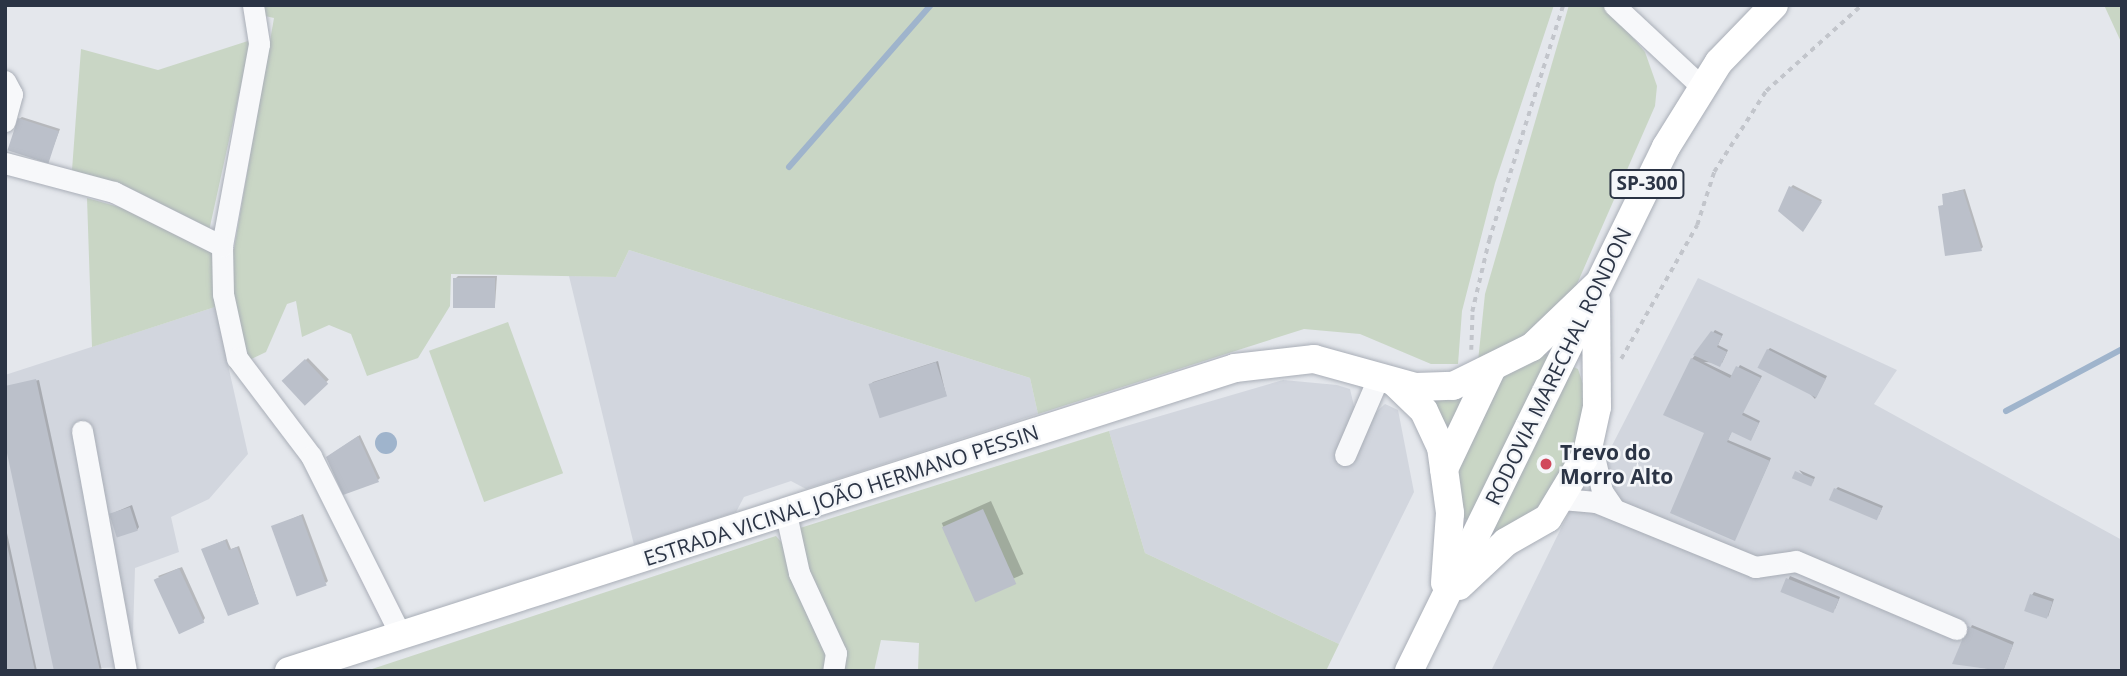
<!DOCTYPE html>
<meta charset="utf-8">
<style>
body{margin:0}
#map{position:relative;width:2127px;height:676px;overflow:hidden;background:#e4e7ec;font-family:"Open Sans",sans-serif}
div>[style]{position:absolute}
.built>*{inset:0;background:#d2d6de}
.green>*{inset:0;background:#c9d6c5;transform-origin:0 0}
.water>*{inset:0;background:#9fb4cc}
.round{border-radius:50%}
.shadow>*{inset:0;background:#0003;transform-origin:0 0}
.stream>*{height:6px;margin:-3px;padding:0 3px;transform-origin:3px;border-radius:3px;background:#9fb4cc}
.building>*{inset:0;background:#bbc0ca;transform-origin:0 0}
.path>*{height:3.5px;margin-top:-1.75px;transform-origin:0;background:repeating-linear-gradient(90deg,#c2c5cb 0 5px,transparent 0 10px)}
.roads{filter:drop-shadow(0 0 2px #a9aeb7) drop-shadow(0 0 2px #a9aeb7)}
.minor>*{height:21px;margin:-10.5px;padding:0 10.5px;transform-origin:10.5px;border-radius:10.5px;background:#f7f8fa}
.major>*{height:28px;margin:-14px;padding:0 14px;transform-origin:14px;border-radius:14px;background:#fff}
.dots>*{width:19px;height:19px;translate:-50% -50%;box-sizing:border-box;border:4px solid #f4f6f9;border-radius:50%}
span{translate:-50% -50%;white-space:nowrap;text-align:center;line-height:1.15;-webkit-text-stroke:5px #f4f6f9;paint-order:stroke}
.shield-label span{padding:2px 5px;background:#f4f6f9;border:2px solid;border-radius:5px;-webkit-text-stroke-width:0}
.shield-label{font-size:19px;color:#2b3445;font-weight:700}
.street-label{font-size:21px;color:#2b3445}
.poi-label{font-size:21px;color:#2b3445;font-weight:700}
.left{translate:0 -50%;text-align:left}
.frame{position:absolute;inset:0;border:7px solid #2b3445;pointer-events:none}
</style>
<div id="map">
<div class="built">
<div style="clip-path:polygon(629px 250px,1030px 378px,1038px 414px,806px 489px,791px 481px,744px 497px,736px 512px,634px 545px,569px 276px,616px 277px)"></div>
<div style="clip-path:polygon(1698px 278px,1897px 370px,1874px 404px,2122px 540px,2122px 671px,1491px 671px,1571px 508px,1581px 506px)"></div>
<div style="clip-path:polygon(215px 307px,248px 454px,209px 499px,171px 517px,179px 552px,135px 568px,132px 667px,5px 671px,5px 375px)"></div>
<div style="clip-path:polygon(1283px 380px,1337px 385px,1350px 389px,1354px 406px,1374px 414px,1385px 404px,1398px 410px,1414px 492px,1339px 644px,1145px 553px,1109px 431px)"></div>
</div>
<div class="green">
<div style="clip-path:polygon(262px 5px,1554px 5px,1495px 183px,1462px 311px,1458px 364px,1431px 364px,1360px 334px,1304px 329px,1038px 414px,1030px 378px,629px 250px,616px 277px,451px 274px,450px 306px,418px 358px,367px 376px,351px 334px,329px 325px,302px 337px,296px 301px,287px 304px,266px 352px,231px 369px,215px 307px,92px 347px,87px 198px,137px 212px,217px 251px,234px 249px,274px 18px,265px 16px)"></div>
<div style="clip-path:polygon(1569px 5px,1605px 5px,1645px 52px,1657px 86px,1655px 106px,1570px 300px,1558px 317px,1477px 371px,1485px 294px)"></div>
<div style="clip-path:polygon(2104px 5px,2122px 5px,2122px 44px)"></div>
<div style="clip-path:polygon(251px 40px,209px 231px,139px 194px,72px 170px,81px 49px,158px 70px)"></div>
<div style="left:508px;top:322px;width:161px;height:84px;rotate:70deg"></div>
<div style="clip-path:polygon(1544px 353px,1578px 369px,1591px 408px,1553px 505px,1504px 534px,1482px 530px,1462px 517px,1428px 406px,1435px 395px)"></div>
<div style="clip-path:polygon(1109px 431px,1145px 553px,1339px 644px,1326px 671px,918px 671px,919px 643px,881px 640px,874px 671px,366px 671px,776px 536px,806px 571px,800px 528px)"></div>
</div>
<div class="water">
<div class="round" style="left:375px;top:432px;width:22px;height:22px"></div>
</div>
<div class="shadow">
<div style="clip-path:polygon(22px 117px,60px 129px,48px 161px,19px 119px)"></div>
<div style="clip-path:polygon(1793px 185px,1822px 200px,1805px 228px,1791px 187px)"></div>
<div style="clip-path:polygon(1965px 189px,1983px 247px,1981px 249px,1944px 194px)"></div>
<div style="clip-path:polygon(497px 276px,495px 305px,455px 279px,458px 276px)"></div>
<div style="clip-path:polygon(1715px 330px,1723px 334px,1718px 345px,1728px 350px,1722px 363px,1704px 362px,1733px 376px,1740px 365px,1762px 376px,1742px 412px,1760px 421px,1752px 437px,1732px 430px,1728px 440px,1771px 458px,1735px 539px,1692px 359px)"></div>
<div style="clip-path:polygon(1770px 348px,1827px 376px,1815px 399px,1768px 350px)"></div>
<div style="left:308px;top:358px;width:30px;height:33px;rotate:46deg"></div>
<div style="clip-path:polygon(938px 361px,946px 395px,871px 384px,873px 382px)"></div>
<div style="clip-path:polygon(39px 380px,102px 671px,56px 671px,5px 387px)"></div>
<div style="clip-path:polygon(360px 435px,380px 478px,378px 480px,330px 455px)"></div>
<div style="clip-path:polygon(1799px 470px,1815px 477px,1813px 482px,1811px 484px)"></div>
<div style="clip-path:polygon(1838px 487px,1883px 506px,1879px 515px,1836px 489px)"></div>
<div style="left:991px;top:501px;width:80px;height:54px;rotate:66deg"></div>
<div style="clip-path:polygon(132px 505px,139px 527px,137px 530px,111px 514px)"></div>
<div style="clip-path:polygon(303px 514px,328px 581px,326px 583px,273px 527px)"></div>
<div style="clip-path:polygon(5px 524px,37px 671px,5px 671px)"></div>
<div style="clip-path:polygon(227px 539px,231px 549px,239px 546px,258px 602px,204px 549px)"></div>
<div style="clip-path:polygon(182px 567px,205px 618px,203px 621px,158px 576px)"></div>
<div style="clip-path:polygon(1790px 576px,1840px 597px,1835px 609px,1783px 591px)"></div>
<div style="clip-path:polygon(2034px 592px,2054px 599px,2048px 617px,2032px 595px)"></div>
<div style="clip-path:polygon(1972px 625px,2014px 642px,2003px 671px,1954px 663px)"></div>
</div>
<div class="stream">
<div style="left:789px;top:167px;width:215px;rotate:-48.8deg"></div>
<div style="left:2006px;top:411px;width:132px;rotate:-28.1deg"></div>
</div>
<div class="building">
<div style="left:18px;top:118px;width:43px;height:34px;rotate:18deg"></div>
<div style="clip-path:polygon(1789px 186px,1822px 202px,1803px 232px,1778px 211px)"></div>
<div style="clip-path:polygon(1963px 190px,1982px 251px,1945px 256px,1938px 206px,1943px 205px,1942px 194px)"></div>
<div style="left:453px;top:278px;width:42px;height:30px"></div>
<div style="clip-path:polygon(1711px 331px,1722px 336px,1717px 347px,1727px 352px,1720px 367px,1693px 355px)"></div>
<div style="left:1767px;top:349px;width:66px;height:21px;rotate:27deg"></div>
<div style="clip-path:polygon(1691px 358px,1730px 378px,1736px 366px,1761px 378px,1742px 415px,1759px 423px,1751px 441px,1732px 432px,1727px 442px,1770px 461px,1735px 541px,1670px 513px,1704px 433px,1663px 415px)"></div>
<div style="left:305px;top:359px;width:34px;height:32px;rotate:47deg"></div>
<div style="left:936px;top:362px;width:36px;height:71px;rotate:72deg"></div>
<div style="clip-path:polygon(36px 379px,100px 671px,54px 671px,5px 444px,5px 386px)"></div>
<div style="clip-path:polygon(358px 436px,379px 482px,343px 495px,326px 457px)"></div>
<div style="left:1795px;top:471px;width:21px;height:8px;rotate:23deg"></div>
<div style="left:1834px;top:488px;width:52px;height:13px;rotate:23deg"></div>
<div style="left:130px;top:507px;width:25px;height:22px;rotate:72deg"></div>
<div style="left:983px;top:509px;width:82px;height:45px;rotate:66deg"></div>
<div style="left:301px;top:515px;width:75px;height:32px;rotate:70deg"></div>
<div style="clip-path:polygon(5px 540px,6px 540px,35px 671px,5px 671px)"></div>
<div style="clip-path:polygon(225px 540px,229px 550px,237px 547px,259px 604px,228px 616px,201px 549px)"></div>
<div style="left:179px;top:568px;width:60px;height:28px;rotate:65deg"></div>
<div style="left:1786px;top:578px;width:57px;height:15px;rotate:22deg"></div>
<div style="left:2030px;top:594px;width:24px;height:18px;rotate:19deg"></div>
<div style="clip-path:polygon(1968px 626px,2013px 645px,2003px 671px,1952px 664px)"></div>
</div>
<div class="path">
<div style="left:1471px;top:350px;width:38px;rotate:-88deg"></div>
<div style="left:1472px;top:312px;width:74px;rotate:-76.7deg"></div>
<div style="left:1489px;top:240px;width:246px;rotate:-72.5deg"></div>
<div style="left:1621px;top:359px;width:154px;rotate:-60.4deg"></div>
<div style="left:1697px;top:225px;width:56px;rotate:-72.2deg"></div>
<div style="left:1714px;top:172px;width:96px;rotate:-57.3deg"></div>
<div style="left:1766px;top:91px;width:129px;rotate:-41.9deg"></div>
</div>
<div class="roads">
<div class="minor">
<div style="left:253px;top:5px;width:39px;rotate:81deg"></div>
<div style="left:259px;top:44px;width:205px;rotate:100.4deg"></div>
<div style="left:222px;top:246px;width:48px;rotate:88.8deg"></div>
<div style="left:223px;top:294px;width:66px;rotate:77.7deg"></div>
<div style="left:237px;top:358px;width:123px;rotate:52.9deg"></div>
<div style="left:311px;top:456px;width:199px;rotate:63.4deg"></div>
<div style="left:1614px;top:5px;width:119px;rotate:43deg"></div>
<div style="left:5px;top:81px;width:15px;rotate:62deg"></div>
<div style="left:12px;top:94px;width:28px;rotate:105deg"></div>
<div style="left:5px;top:163px;width:113px;rotate:14.9deg"></div>
<div style="left:114px;top:192px;width:121px;rotate:26.6deg"></div>
<div style="left:82px;top:431px;width:244px;rotate:79.6deg"></div>
<div style="left:1591px;top:443px;width:49px;rotate:77.1deg"></div>
<div style="left:1602px;top:491px;width:22px;rotate:56deg"></div>
<div style="left:1345px;top:455px;width:86px;rotate:-66.7deg"></div>
<div style="left:1562px;top:499px;width:34px;rotate:5deg"></div>
<div style="left:1596px;top:502px;width:172px;rotate:22.2deg"></div>
<div style="left:1755px;top:567px;width:41px;rotate:-8.3deg"></div>
<div style="left:1796px;top:561px;width:174px;rotate:23deg"></div>
<div style="left:786px;top:514px;width:60px;rotate:77.6deg"></div>
<div style="left:799px;top:573px;width:88px;rotate:65.2deg"></div>
<div style="left:836px;top:653px;width:18px;rotate:99deg"></div>
</div>
<div class="major">
<div style="left:1395px;top:383px;width:40px;rotate:44deg"></div>
<div style="left:1424px;top:411px;width:40px;rotate:65deg"></div>
<div style="left:1441px;top:447px;width:67px;rotate:82.2deg"></div>
<div style="left:1450px;top:513px;width:70px;rotate:94.1deg"></div>
<div style="left:1444px;top:469px;width:110px;rotate:-64.6deg"></div>
<div style="left:1459px;top:586px;width:64px;rotate:-43.1deg"></div>
<div style="left:1506px;top:542px;width:48px;rotate:-29.7deg"></div>
<div style="left:1548px;top:518px;width:76px;rotate:-59deg"></div>
<div style="left:1587px;top:453px;width:47px;rotate:-77.7deg"></div>
<div style="left:1597px;top:407px;width:107px;rotate:-90.5deg"></div>
<div style="left:289px;top:671px;width:993px;rotate:-17.76deg"></div>
<div style="left:1235px;top:368px;width:80px;rotate:-6.5deg"></div>
<div style="left:1314px;top:359px;width:106px;rotate:15.4deg"></div>
<div style="left:1416px;top:387px;width:37px;rotate:-2deg"></div>
<div style="left:1453px;top:386px;width:88px;rotate:-26.3deg"></div>
<div style="left:1532px;top:347px;width:91px;rotate:-43.7deg"></div>
<div style="left:1409px;top:671px;width:584px;rotate:-63.87deg"></div>
<div style="left:1666px;top:147px;width:100px;rotate:-58.1deg"></div>
<div style="left:1719px;top:62px;width:79px;rotate:-46deg"></div>
</div>
</div>
<div class="dots">
<div style="left:1546px;top:464px;background:#d1495b"></div>
</div>
<div class="shield-label">
<span style="left:1647px;top:184px">SP-300</span>
</div>
<div class="street-label">
<span style="left:1558px;top:366px;rotate:-64deg">RODOVIA MARECHAL RONDON</span>
<span style="left:841px;top:495px;rotate:-18deg">ESTRADA VICINAL JOÃO HERMANO PESSIN</span>
</div>
<div class="poi-label">
<span class="left" style="left:1560px;top:464px">Trevo do<br>Morro Alto</span>
</div>
<div class="frame"></div>
</div>
